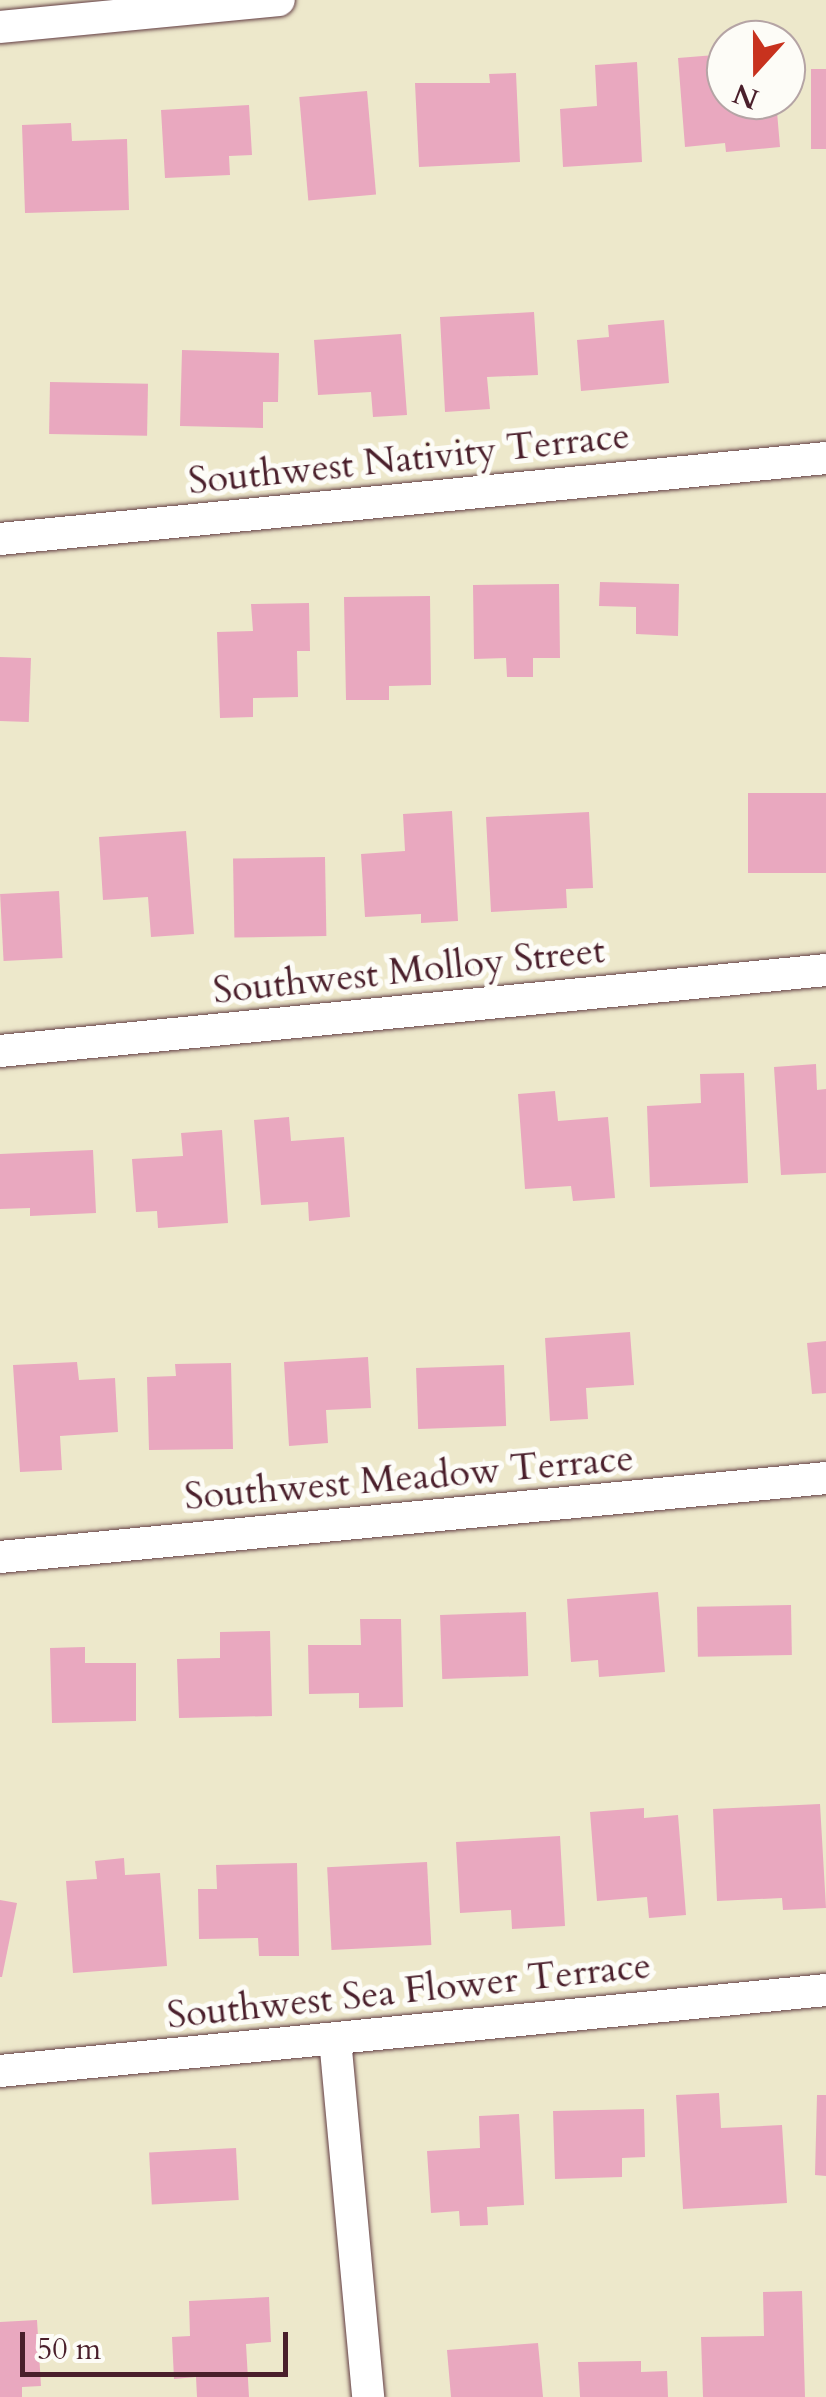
<!DOCTYPE html>
<style>
body{margin:0}
#map{position:relative;width:826px;height:2397px;overflow:hidden;background:#ede8cb;font-family:Cardo,serif}
div>[style]{position:absolute}
.building>*{inset:0;background:#e9a8bf;transform-origin:0 0}
.roads{filter:drop-shadow(0 0 2px #623d43) drop-shadow(0 0 2px #623d43)}
.street>*{height:32px;margin:-16px;padding:0 16px;transform-origin:16px;border-radius:16px;background:#fff}
span{translate:-50% -50%;white-space:nowrap;text-align:center;line-height:1.15;-webkit-text-stroke:10px #fdfcf7;paint-order:stroke}
.street-label{font-size:38px;color:#4a1f2b}
.north{position:absolute;left:706px;top:20px;width:100px;height:100px;box-sizing:border-box;background:#fdfcf7;border:2px solid #b5a4a5;border-radius:50%;rotate:201deg;font-size:28px;font-weight:700;line-height:40px;text-align:center;color:#4a1f2b}
.north::after{content:'';display:block;margin:auto;width:35px;height:45px;background:#c8321e;clip-path:polygon(50% 0,100% 100%,50% 72%,0 100%)}
.scale{position:absolute;left:20px;top:2332px;width:268px;height:45px;box-sizing:border-box;border:5px solid #4a1f2b;border-top:0;padding-left:12px;font-size:30px;line-height:35px;white-space:nowrap;color:#4a1f2b;-webkit-text-stroke:8px #fdfcf7;paint-order:stroke}
</style>
<div id="map">
<div class="building">
<div style="clip-path:polygon(715px 55px,717px 78px,726px 77px,726px 100px,776px 100px,780px 147px,726px 152px,725px 143px,685px 147px,678px 58px)"></div>
<div style="clip-path:polygon(637px 62px,642px 162px,563px 167px,560px 109px,597px 106px,595px 65px)"></div>
<div style="left:811px;top:69px;width:15px;height:80px"></div>
<div style="clip-path:polygon(516px 73px,520px 162px,419px 167px,415px 83px,490px 83px,489px 74px)"></div>
<div style="left:367px;top:91px;width:104px;height:68px;rotate:85deg"></div>
<div style="clip-path:polygon(249px 105px,252px 155px,229px 156px,230px 175px,165px 178px,161px 110px)"></div>
<div style="clip-path:polygon(71px 123px,72px 141px,127px 139px,129px 210px,25px 213px,22px 125px)"></div>
<div style="clip-path:polygon(534px 312px,538px 375px,487px 377px,490px 409px,445px 412px,440px 317px)"></div>
<div style="clip-path:polygon(664px 320px,669px 383px,581px 391px,577px 340px,609px 337px,608px 325px)"></div>
<div style="clip-path:polygon(401px 334px,407px 415px,373px 417px,371px 392px,318px 395px,314px 340px)"></div>
<div style="clip-path:polygon(182px 350px,279px 353px,278px 402px,263px 402px,263px 428px,180px 426px)"></div>
<div style="left:50px;top:382px;width:98px;height:52px;rotate:1deg"></div>
<div style="clip-path:polygon(600px 582px,679px 584px,678px 636px,636px 634px,636px 607px,599px 606px)"></div>
<div style="clip-path:polygon(559px 584px,560px 658px,533px 658px,533px 677px,507px 677px,506px 658px,474px 659px,473px 585px)"></div>
<div style="clip-path:polygon(430px 596px,431px 685px,389px 686px,389px 700px,346px 700px,344px 597px)"></div>
<div style="clip-path:polygon(309px 603px,310px 651px,297px 651px,298px 697px,253px 698px,253px 717px,220px 718px,217px 632px,253px 631px,251px 604px)"></div>
<div style="left:0;top:657px;width:31px;height:64px;rotate:2deg"></div>
<div style="left:826px;top:793px;width:80px;height:78px;rotate:90deg"></div>
<div style="clip-path:polygon(452px 811px,458px 921px,421px 923px,421px 914px,365px 917px,361px 854px,405px 851px,403px 814px)"></div>
<div style="clip-path:polygon(589px 812px,593px 888px,566px 889px,567px 908px,491px 912px,486px 817px)"></div>
<div style="clip-path:polygon(186px 831px,194px 934px,151px 937px,148px 897px,103px 900px,99px 837px)"></div>
<div style="left:325px;top:857px;width:79px;height:92px;rotate:89deg"></div>
<div style="left:59px;top:891px;width:67px;height:59px;rotate:87deg"></div>
<div style="clip-path:polygon(816px 1064px,817px 1090px,826px 1089px,826px 1173px,781px 1175px,774px 1067px)"></div>
<div style="clip-path:polygon(744px 1073px,748px 1183px,650px 1187px,647px 1106px,701px 1103px,700px 1074px)"></div>
<div style="clip-path:polygon(555px 1091px,558px 1121px,608px 1117px,615px 1198px,573px 1201px,571px 1186px,525px 1189px,518px 1094px)"></div>
<div style="clip-path:polygon(289px 1117px,291px 1141px,344px 1137px,350px 1217px,309px 1221px,308px 1202px,261px 1205px,254px 1120px)"></div>
<div style="clip-path:polygon(222px 1130px,228px 1223px,158px 1228px,157px 1211px,136px 1212px,132px 1159px,183px 1156px,181px 1133px)"></div>
<div style="clip-path:polygon(93px 1150px,96px 1213px,30px 1216px,30px 1208px,0 1209px,0 1154px)"></div>
<div style="clip-path:polygon(630px 1332px,634px 1385px,586px 1388px,588px 1419px,550px 1421px,545px 1338px)"></div>
<div style="clip-path:polygon(826px 1341px,826px 1393px,812px 1394px,807px 1343px)"></div>
<div style="clip-path:polygon(368px 1357px,371px 1408px,326px 1410px,328px 1443px,289px 1446px,284px 1362px)"></div>
<div style="clip-path:polygon(77px 1362px,79px 1380px,115px 1378px,118px 1432px,60px 1436px,62px 1470px,20px 1472px,13px 1365px)"></div>
<div style="clip-path:polygon(231px 1363px,233px 1449px,149px 1450px,147px 1377px,176px 1376px,175px 1364px)"></div>
<div style="left:504px;top:1365px;width:61px;height:88px;rotate:88deg"></div>
<div style="clip-path:polygon(658px 1592px,665px 1672px,599px 1677px,598px 1660px,571px 1662px,567px 1599px)"></div>
<div style="left:791px;top:1605px;width:50px;height:94px;rotate:89deg"></div>
<div style="left:526px;top:1612px;width:64px;height:86px;rotate:88deg"></div>
<div style="clip-path:polygon(360px 1619px,401px 1619px,403px 1707px,359px 1708px,359px 1693px,309px 1694px,308px 1645px,361px 1645px)"></div>
<div style="clip-path:polygon(270px 1631px,272px 1716px,179px 1718px,177px 1659px,220px 1658px,220px 1632px)"></div>
<div style="clip-path:polygon(85px 1647px,85px 1663px,136px 1663px,136px 1721px,52px 1723px,50px 1648px)"></div>
<div style="clip-path:polygon(820px 1804px,826px 1908px,783px 1910px,782px 1898px,717px 1901px,713px 1809px)"></div>
<div style="clip-path:polygon(644px 1808px,644px 1818px,678px 1815px,686px 1915px,649px 1918px,647px 1897px,597px 1901px,590px 1812px)"></div>
<div style="clip-path:polygon(560px 1836px,565px 1926px,512px 1929px,511px 1910px,460px 1913px,456px 1842px)"></div>
<div style="clip-path:polygon(124px 1858px,125px 1875px,160px 1873px,167px 1966px,73px 1973px,66px 1881px,97px 1879px,95px 1861px)"></div>
<div style="left:427px;top:1862px;width:83px;height:100px;rotate:87deg"></div>
<div style="clip-path:polygon(297px 1863px,299px 1956px,259px 1956px,258px 1938px,199px 1939px,198px 1889px,217px 1889px,216px 1865px)"></div>
<div style="clip-path:polygon(0 1900px,17px 1903px,2px 1977px,0 1977px)"></div>
<div style="clip-path:polygon(719px 2093px,721px 2128px,782px 2125px,787px 2203px,683px 2209px,676px 2095px)"></div>
<div style="clip-path:polygon(817px 2095px,826px 2095px,826px 2176px,815px 2175px)"></div>
<div style="clip-path:polygon(644px 2109px,645px 2157px,622px 2158px,622px 2177px,555px 2179px,553px 2111px)"></div>
<div style="clip-path:polygon(519px 2114px,524px 2205px,487px 2207px,488px 2225px,460px 2226px,459px 2211px,431px 2213px,427px 2151px,480px 2148px,479px 2116px)"></div>
<div style="left:236px;top:2148px;width:52px;height:87px;rotate:87deg"></div>
<div style="clip-path:polygon(802px 2291px,805px 2397px,703px 2397px,701px 2337px,764px 2336px,763px 2292px)"></div>
<div style="clip-path:polygon(269px 2297px,271px 2342px,246px 2344px,249px 2397px,197px 2397px,196px 2377px,174px 2379px,172px 2337px,190px 2336px,189px 2301px)"></div>
<div style="clip-path:polygon(37px 2320px,41px 2386px,22px 2387px,22px 2397px,0 2397px,0 2322px)"></div>
<div style="clip-path:polygon(538px 2343px,543px 2397px,451px 2397px,447px 2350px)"></div>
<div style="clip-path:polygon(641px 2361px,641px 2372px,667px 2371px,668px 2397px,580px 2397px,578px 2362px)"></div>
</div>
<div class="roads">
<div class="street">
<div style="left:0;top:27px;width:280px;rotate:-5.5deg"></div>
<div style="left:0;top:539px;width:830px;rotate:-5.6deg"></div>
<div style="left:0;top:1051px;width:830px;rotate:-5.6deg"></div>
<div style="left:0;top:1557px;width:830px;rotate:-5.46deg"></div>
<div style="left:335px;top:2039px;width:360px;rotate:84.7deg"></div>
<div style="left:0;top:2071px;width:830px;rotate:-5.6deg"></div>
</div>
</div>
<div class="street-label">
<span style="left:409px;top:459px;rotate:-6deg">Southwest Nativity Terrace</span>
<span style="left:409px;top:971px;rotate:-6deg">Southwest Molloy Street</span>
<span style="left:409px;top:1478px;rotate:-5deg">Southwest Meadow Terrace</span>
<span style="left:409px;top:1991px;rotate:-6deg">Southwest Sea Flower Terrace</span>
</div>
<div class="north">N</div>
<div class="scale">50 m</div>
</div>
